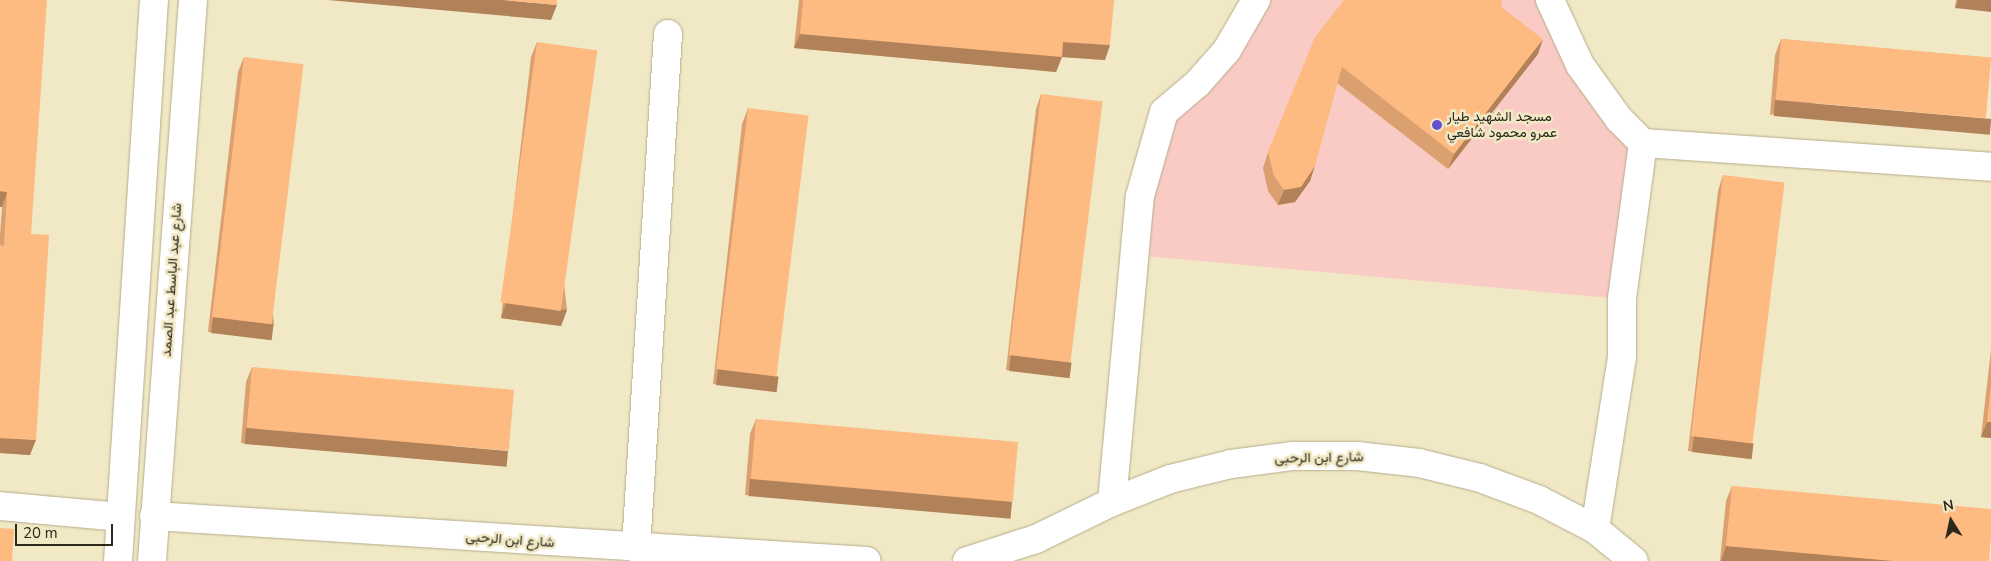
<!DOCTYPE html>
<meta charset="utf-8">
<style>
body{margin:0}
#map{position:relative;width:1991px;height:561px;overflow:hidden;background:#f1e8c5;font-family:"Nunito Sans",Vazirmatn,sans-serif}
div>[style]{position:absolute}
.green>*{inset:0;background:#facbc5}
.roads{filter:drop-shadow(0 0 1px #b4ac8a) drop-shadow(0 0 1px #b4ac8a)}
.minor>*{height:28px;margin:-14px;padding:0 14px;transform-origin:14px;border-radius:14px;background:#fff}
.wall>*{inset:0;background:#daa06f}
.shaded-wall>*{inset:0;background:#b1825a;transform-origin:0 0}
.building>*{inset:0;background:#fdba81;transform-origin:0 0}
.dots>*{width:14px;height:14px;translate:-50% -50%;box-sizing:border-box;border:2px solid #f1e8c5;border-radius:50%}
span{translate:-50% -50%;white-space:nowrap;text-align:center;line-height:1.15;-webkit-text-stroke:5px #f1e8c5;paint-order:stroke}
.poi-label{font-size:14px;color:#2c291c}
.left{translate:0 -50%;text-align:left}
.street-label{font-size:14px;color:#2c291c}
.north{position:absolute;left:1926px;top:496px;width:50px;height:50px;-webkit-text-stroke:4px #f1e8c5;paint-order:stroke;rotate:350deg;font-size:14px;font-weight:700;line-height:20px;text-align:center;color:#2c291c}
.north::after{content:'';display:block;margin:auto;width:18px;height:22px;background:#2c291c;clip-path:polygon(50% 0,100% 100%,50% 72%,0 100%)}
.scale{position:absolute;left:15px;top:524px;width:98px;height:22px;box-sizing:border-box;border:2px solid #2c291c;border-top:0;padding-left:6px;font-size:15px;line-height:18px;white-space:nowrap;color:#2c291c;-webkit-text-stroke:4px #f1e8c5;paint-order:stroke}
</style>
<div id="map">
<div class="green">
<div style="clip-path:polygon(1256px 0,1550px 0,1643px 143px,1622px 299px,1135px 255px,1164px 112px)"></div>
</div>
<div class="roads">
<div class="minor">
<div style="left:1550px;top:0;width:72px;rotate:65.2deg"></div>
<div style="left:1580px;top:65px;width:67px;rotate:54.2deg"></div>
<div style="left:1619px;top:119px;width:34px;rotate:45deg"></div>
<div style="left:1643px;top:143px;width:157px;rotate:97.7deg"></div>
<div style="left:1622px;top:299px;width:58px;rotate:90deg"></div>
<div style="left:1622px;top:357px;width:174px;rotate:98.9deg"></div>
<div style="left:1643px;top:143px;width:349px;rotate:3.9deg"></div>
<div style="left:1112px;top:502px;width:307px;rotate:-84.8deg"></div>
<div style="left:1140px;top:196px;width:87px;rotate:-74.1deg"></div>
<div style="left:1164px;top:112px;width:45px;rotate:-40.5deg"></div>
<div style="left:1198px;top:83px;width:44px;rotate:-48.7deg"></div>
<div style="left:1227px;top:50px;width:58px;rotate:-59.9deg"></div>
<div style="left:0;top:506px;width:121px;rotate:5.2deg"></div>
<div style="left:154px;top:516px;width:714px;rotate:3.61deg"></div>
<div style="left:636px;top:548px;width:515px;rotate:-86.44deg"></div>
<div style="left:118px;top:561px;width:562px;rotate:-86.33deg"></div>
<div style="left:152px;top:561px;width:562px;rotate:-85.82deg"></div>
<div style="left:967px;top:561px;width:72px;rotate:-17.7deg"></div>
<div style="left:1036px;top:539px;width:85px;rotate:-26deg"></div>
<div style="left:1112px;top:502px;width:62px;rotate:-21.6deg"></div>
<div style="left:1170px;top:479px;width:63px;rotate:-13.8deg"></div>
<div style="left:1231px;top:464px;width:63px;rotate:-7.4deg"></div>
<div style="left:1293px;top:456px;width:64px"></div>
<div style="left:1357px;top:456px;width:62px;rotate:6.4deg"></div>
<div style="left:1419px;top:463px;width:63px;rotate:13.8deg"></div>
<div style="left:1480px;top:478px;width:63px;rotate:20.4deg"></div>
<div style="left:1539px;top:500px;width:63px;rotate:27.4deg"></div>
<div style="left:1595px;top:529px;width:50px;rotate:39.4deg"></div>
</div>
</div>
<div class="wall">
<div style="clip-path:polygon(0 0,31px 234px,30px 455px,0 453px,0 235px,2px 207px)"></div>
<div style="clip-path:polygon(799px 0,1114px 0,1105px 60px,1062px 57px,1056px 72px,794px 48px)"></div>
<div style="clip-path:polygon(1344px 0,1501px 7px,1538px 54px,1448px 169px,1337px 83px,1310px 181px,1295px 202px,1278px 205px,1268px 191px,1263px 168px,1268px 152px)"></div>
<div style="clip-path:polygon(1956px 0,1991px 0,1955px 8px)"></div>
<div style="clip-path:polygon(1781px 39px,1991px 58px,1770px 115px,1775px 55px)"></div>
<div style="clip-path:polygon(537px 42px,567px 310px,561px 326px,501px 318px,531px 57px)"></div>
<div style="clip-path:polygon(244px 57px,274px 324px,268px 339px,208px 332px,238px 72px)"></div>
<div style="clip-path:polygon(1041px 94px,1066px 377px,1006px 370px,1036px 109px)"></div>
<div style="clip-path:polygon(748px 108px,773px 391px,713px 384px,742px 124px)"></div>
<div style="clip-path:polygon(1723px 175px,1749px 458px,1688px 451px,1718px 191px)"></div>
<div style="clip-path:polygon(1991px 350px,1991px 438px,1981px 437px)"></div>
<div style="clip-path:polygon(252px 367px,503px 466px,241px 443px,246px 382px)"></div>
<div style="clip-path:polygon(756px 419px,1012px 502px,1007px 517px,745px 495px,750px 434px)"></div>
<div style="clip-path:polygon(1732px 486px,1989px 561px,1720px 561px,1726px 501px)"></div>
</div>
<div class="shaded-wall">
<div style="clip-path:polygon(328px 0,504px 0,557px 5px,551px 20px)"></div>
<div style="clip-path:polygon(1958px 0,1991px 0,1991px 12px,1955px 8px)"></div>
<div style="clip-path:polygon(800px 34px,1063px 42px,1110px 45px,1105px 60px,1062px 57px,1056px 72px,794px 48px)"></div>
<div style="clip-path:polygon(1543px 39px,1538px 54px,1448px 169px,1454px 154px)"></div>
<div style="left:1775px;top:100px;width:217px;height:16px;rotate:5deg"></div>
<div style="clip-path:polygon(1315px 166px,1310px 181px,1295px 202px,1278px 205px,1284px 190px)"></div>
<div style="clip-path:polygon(0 191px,7px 192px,2px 207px,0 207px)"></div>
<div style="clip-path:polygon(506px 303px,567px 310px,561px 326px,501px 318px)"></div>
<div style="left:213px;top:317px;width:61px;height:16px;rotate:7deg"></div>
<div style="left:1011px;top:355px;width:61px;height:16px;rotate:7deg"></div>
<div style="left:718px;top:369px;width:61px;height:16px;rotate:7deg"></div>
<div style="clip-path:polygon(1987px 422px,1991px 422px,1991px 438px,1981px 437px)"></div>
<div style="left:246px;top:428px;width:263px;height:16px;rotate:5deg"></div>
<div style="left:1694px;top:436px;width:60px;height:16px;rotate:7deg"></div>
<div style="clip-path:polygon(0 438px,36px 440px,30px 455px,0 453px)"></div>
<div style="left:750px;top:479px;width:263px;height:17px;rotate:5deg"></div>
<div style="clip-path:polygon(1726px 546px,1894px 561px,1721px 561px)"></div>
</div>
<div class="building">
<div style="clip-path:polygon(0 0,47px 0,31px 234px,49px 235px,36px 440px,0 438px,0 245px,4px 246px,7px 192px,0 191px)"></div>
<div style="clip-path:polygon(504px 0,557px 0,557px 5px)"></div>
<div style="clip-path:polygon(803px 0,1114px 0,1110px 45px,1063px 42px,1062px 57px,800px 34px)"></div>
<div style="clip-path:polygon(1344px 0,1502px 0,1501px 7px,1543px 39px,1454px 154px,1342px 67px,1315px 166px,1301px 187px,1284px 190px,1274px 176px,1268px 152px,1315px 37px)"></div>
<div style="left:1781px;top:39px;width:211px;height:61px;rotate:5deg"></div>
<div style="left:537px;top:42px;width:61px;height:263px;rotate:8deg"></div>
<div style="left:244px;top:57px;width:60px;height:262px;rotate:7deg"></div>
<div style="left:1041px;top:94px;width:62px;height:263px;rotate:7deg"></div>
<div style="left:748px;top:108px;width:61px;height:263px;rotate:7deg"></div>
<div style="left:1723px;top:175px;width:62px;height:263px;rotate:7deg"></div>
<div style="left:252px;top:367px;width:263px;height:61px;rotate:5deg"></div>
<div style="clip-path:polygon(1991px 383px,1991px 422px,1987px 422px)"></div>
<div style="left:756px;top:419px;width:263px;height:60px;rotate:5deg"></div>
<div style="clip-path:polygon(1732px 486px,1991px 509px,1991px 535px,1989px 561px,1894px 561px,1726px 546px)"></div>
<div style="clip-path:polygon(0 528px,14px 529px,12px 561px,0 561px)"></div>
</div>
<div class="dots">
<div style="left:1437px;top:125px;background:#6251ca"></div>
</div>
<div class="poi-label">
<span class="left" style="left:1447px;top:125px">مسجد الشهيد طيار<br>عمرو محمود شافعي</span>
</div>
<div class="street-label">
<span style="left:172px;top:280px;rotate:-86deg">شارع عبد الباسط عبد الصمد</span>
<span style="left:1319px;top:458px;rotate:-1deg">شارع ابن الرحبى</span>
<span style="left:510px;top:540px;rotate:4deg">شارع ابن الرحبى</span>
</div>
<div class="north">N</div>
<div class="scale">20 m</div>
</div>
